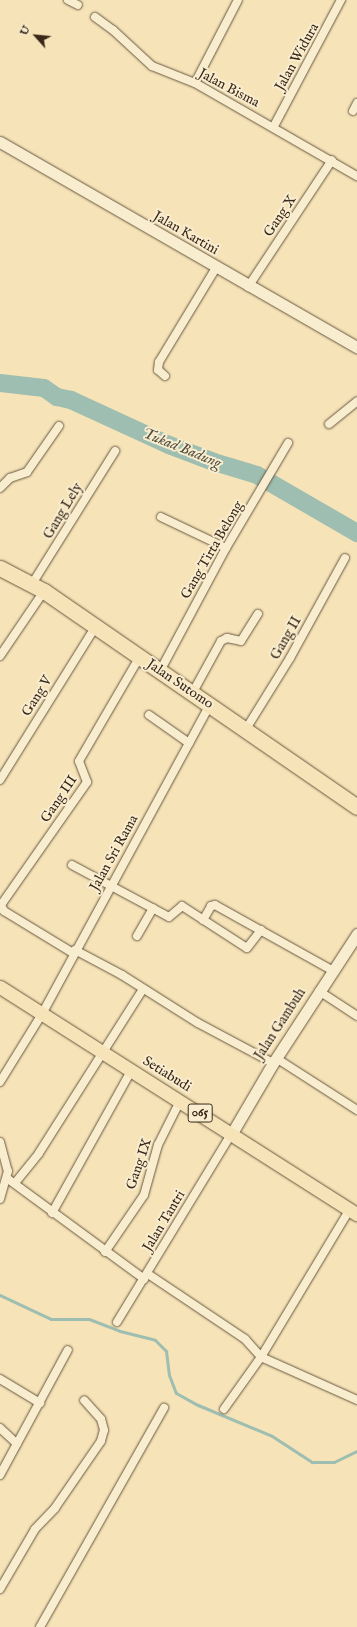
<!DOCTYPE html>
<style>
body{margin:0}
#map{position:relative;width:357px;height:1627px;overflow:hidden;background:#f6e3b7;font-family:"IM FELL English",serif}
div>[style]{position:absolute}
.stream>*{height:3px;margin:-1.5px;padding:0 1.5px;transform-origin:1.5px;border-radius:1.5px;background:#9dbeb0}
.river>*{height:18px;margin:-9px;padding:0 9px;transform-origin:9px;border-radius:9px;background:#9dbeb0}
.roads{filter:drop-shadow(0 0 1px #685740) drop-shadow(0 0 1px #685740)}
.street>*{height:8px;margin:-4px;padding:0 4px;transform-origin:4px;border-radius:4px;background:#f9edd0}
.secondary>*{height:11px;margin:-5.5px;padding:0 5.5px;transform-origin:5.5px;border-radius:5.5px;background:#f9edd0}
.primary>*{height:13px;margin:-6.5px;padding:0 6.5px;transform-origin:6.5px;border-radius:6.5px;background:#f6e3b7}
.highway>*{height:15px;margin:-7.5px;padding:0 7.5px;transform-origin:7.5px;border-radius:7.5px;background:#f6e3b7}
span{translate:-50% -50%;white-space:nowrap;text-align:center;line-height:1.15;-webkit-text-stroke:4px #f9edd0;paint-order:stroke}
.shield-label span{padding:1px 3px;background:#f9edd0;border:1px solid;border-radius:3px;-webkit-text-stroke-width:0}
.shield-label{font-size:13px;color:#392819;font-weight:700}
.street-label{font-size:14px;color:#392819}
.water-label{font-size:15px;color:#524e3f;font-style:italic}
.north{position:absolute;left:16px;top:16px;width:40px;height:40px;-webkit-text-stroke:3px #f9edd0;paint-order:stroke;rotate:297deg;font-size:11px;font-weight:700;line-height:16px;text-align:center;color:#392819}
.north::after{content:'';display:block;margin:auto;width:14px;height:18px;background:#392819;clip-path:polygon(50% 0,100% 100%,50% 72%,0 100%)}
</style>
<div id="map">
<div class="stream">
<div style="left:0;top:1295px;width:56px;rotate:25.2deg"></div>
<div style="left:51px;top:1319px;width:38px"></div>
<div style="left:89px;top:1319px;width:33px;rotate:21deg"></div>
<div style="left:120px;top:1331px;width:36px;rotate:14deg"></div>
<div style="left:155px;top:1340px;width:16px;rotate:45deg"></div>
<div style="left:166px;top:1351px;width:24px;rotate:83deg"></div>
<div style="left:169px;top:1375px;width:19px;rotate:69deg"></div>
<div style="left:176px;top:1393px;width:25px;rotate:29deg"></div>
<div style="left:198px;top:1405px;width:80px;rotate:22.7deg"></div>
<div style="left:272px;top:1436px;width:48px;rotate:33deg"></div>
<div style="left:312px;top:1462px;width:22px"></div>
<div style="left:334px;top:1462px;width:25px;rotate:-26deg"></div>
</div>
<div class="river">
<div style="left:0;top:383px;width:44px;rotate:6.5deg"></div>
<div style="left:44px;top:388px;width:16px;rotate:35deg"></div>
<div style="left:57px;top:397px;width:14px;rotate:12deg"></div>
<div style="left:71px;top:400px;width:108px;rotate:24.7deg"></div>
<div style="left:169px;top:445px;width:48px;rotate:20.7deg"></div>
<div style="left:214px;top:462px;width:45px;rotate:16.8deg"></div>
<div style="left:257px;top:475px;width:116px;rotate:30.1deg"></div>
</div>
<div class="roads">
<div class="street">
<div style="left:68px;top:0;width:11px;rotate:27deg"></div>
<div style="left:95px;top:17px;width:22px;rotate:36deg"></div>
<div style="left:113px;top:30px;width:53px;rotate:42.7deg"></div>
<div style="left:152px;top:66px;width:46px;rotate:21.6deg"></div>
<div style="left:195px;top:83px;width:187px;rotate:29.9deg"></div>
<div style="left:195px;top:83px;width:93px;rotate:-62.6deg"></div>
<div style="left:353px;top:111px;width:9px;rotate:-63deg"></div>
<div style="left:274px;top:126px;width:143px;rotate:-62deg"></div>
<div style="left:248px;top:287px;width:152px;rotate:-56.5deg"></div>
<div style="left:165px;top:376px;width:9px;rotate:-139deg"></div>
<div style="left:158px;top:370px;width:8px;rotate:-83deg"></div>
<div style="left:159px;top:362px;width:110px;rotate:-58.8deg"></div>
<div style="left:329px;top:424px;width:36px;rotate:-39deg"></div>
<div style="left:0;top:488px;width:14px;rotate:-45deg"></div>
<div style="left:10px;top:478px;width:18px;rotate:-19deg"></div>
<div style="left:27px;top:472px;width:56px;rotate:-55.2deg"></div>
<div style="left:161px;top:517px;width:72px;rotate:25.5deg"></div>
<div style="left:32px;top:584px;width:157px;rotate:-58deg"></div>
<div style="left:0;top:656px;width:78px;rotate:-55.9deg"></div>
<div style="left:160px;top:671px;width:140px;rotate:-61.8deg"></div>
<div style="left:226px;top:548px;width:122px;rotate:-59.4deg"></div>
<div style="left:193px;top:692px;width:58px;rotate:-61.2deg"></div>
<div style="left:221px;top:641px;width:7px;rotate:-27deg"></div>
<div style="left:227px;top:638px;width:14px;rotate:12deg"></div>
<div style="left:241px;top:641px;width:32px;rotate:-58deg"></div>
<div style="left:149px;top:715px;width:49px;rotate:35deg"></div>
<div style="left:246px;top:729px;width:84px;rotate:-58.2deg"></div>
<div style="left:290px;top:658px;width:114px;rotate:-61.2deg"></div>
<div style="left:0;top:780px;width:181px;rotate:-58.1deg"></div>
<div style="left:72px;top:865px;width:110px;rotate:28.2deg"></div>
<div style="left:169px;top:917px;width:17px;rotate:-40deg"></div>
<div style="left:182px;top:906px;width:77px;rotate:32.9deg"></div>
<div style="left:247px;top:948px;width:23px;rotate:-52deg"></div>
<div style="left:203px;top:920px;width:16px;rotate:-60deg"></div>
<div style="left:211px;top:906px;width:4px;rotate:-14deg"></div>
<div style="left:215px;top:905px;width:134px;rotate:29.1deg"></div>
<div style="left:137px;top:936px;width:32px;rotate:-60deg"></div>
<div style="left:75px;top:950px;width:53px;rotate:28deg"></div>
<div style="left:122px;top:975px;width:90px;rotate:32.3deg"></div>
<div style="left:198px;top:1023px;width:85px;rotate:28.1deg"></div>
<div style="left:73px;top:953px;width:81px;rotate:-148.7deg"></div>
<div style="left:4px;top:911px;width:7px;rotate:-117deg"></div>
<div style="left:1px;top:905px;width:150px;rotate:-55deg"></div>
<div style="left:87px;top:782px;width:22px;rotate:-111deg"></div>
<div style="left:79px;top:761px;width:121px;rotate:-59.8deg"></div>
<div style="left:319px;top:991px;width:45px;rotate:33.3deg"></div>
<div style="left:276px;top:1058px;width:96px;rotate:32.7deg"></div>
<div style="left:0;top:1082px;width:80px;rotate:-58.3deg"></div>
<div style="left:42px;top:1014px;width:353px;rotate:-61.5deg"></div>
<div style="left:0;top:1142px;width:30px;rotate:75deg"></div>
<div style="left:8px;top:1171px;width:29px;rotate:106deg"></div>
<div style="left:8px;top:1179px;width:169px;rotate:36.3deg"></div>
<div style="left:15px;top:1183px;width:38px;rotate:-51deg"></div>
<div style="left:39px;top:1153px;width:194px;rotate:-57.6deg"></div>
<div style="left:52px;top:1213px;width:162px;rotate:-60.9deg"></div>
<div style="left:105px;top:1252px;width:69px;rotate:-55.6deg"></div>
<div style="left:144px;top:1195px;width:52px;rotate:-74.4deg"></div>
<div style="left:158px;top:1145px;width:49px;rotate:-63.4deg"></div>
<div style="left:148px;top:1274px;width:117px;rotate:33.8deg"></div>
<div style="left:245px;top:1339px;width:24px;rotate:48deg"></div>
<div style="left:261px;top:1357px;width:173px;rotate:-59deg"></div>
<div style="left:117px;top:1322px;width:221px;rotate:-58.7deg"></div>
<div style="left:0;top:1379px;width:47px;rotate:31deg"></div>
<div style="left:224px;top:1409px;width:64px;rotate:-54.6deg"></div>
<div style="left:261px;top:1357px;width:105px;rotate:24.1deg"></div>
<div style="left:0;top:1428px;width:23px;rotate:43deg"></div>
<div style="left:0;top:1475px;width:142px;rotate:-61.5deg"></div>
<div style="left:0;top:1589px;width:69px;rotate:-59.7deg"></div>
<div style="left:35px;top:1529px;width:29px;rotate:-46deg"></div>
<div style="left:55px;top:1508px;width:81px;rotate:-55.5deg"></div>
<div style="left:101px;top:1441px;width:11px;rotate:-75deg"></div>
<div style="left:104px;top:1430px;width:11px;rotate:-105deg"></div>
<div style="left:101px;top:1419px;width:25px;rotate:-132deg"></div>
<div style="left:40px;top:1627px;width:252px;rotate:-60.5deg"></div>
</div>
<div class="secondary">
<div style="left:0;top:142px;width:412px;rotate:29.9deg"></div>
<div style="left:232px;top:1133px;width:81px;rotate:-59.6deg"></div>
<div style="left:273px;top:1063px;width:154px;rotate:-56.9deg"></div>
</div>
<div class="primary">
<div style="left:0;top:987px;width:423px;rotate:32.5deg"></div>
</div>
<div class="highway">
<div style="left:0;top:568px;width:50px;rotate:27.6deg"></div>
<div style="left:44px;top:591px;width:380px;rotate:34.6deg"></div>
</div>
</div>
<div class="shield-label">
<span style="left:200px;top:1113px">065</span>
</div>
<div class="street-label">
<span style="left:297px;top:57px;rotate:-61deg">Jalan Widura</span>
<span style="left:229px;top:88px;rotate:28deg">Jalan Bisma</span>
<span style="left:280px;top:216px;rotate:-56deg">Gang X</span>
<span style="left:186px;top:233px;rotate:30deg">Jalan Kartini</span>
<span style="left:63px;top:511px;rotate:-59deg">Gang Lely</span>
<span style="left:212px;top:550px;rotate:-60deg">Gang Tirta Belong</span>
<span style="left:286px;top:638px;rotate:-60deg">Gang II</span>
<span style="left:180px;top:684px;rotate:34deg">Jalan Sutomo</span>
<span style="left:37px;top:696px;rotate:-58deg">Gang V</span>
<span style="left:59px;top:799px;rotate:-56deg">Gang III</span>
<span style="left:114px;top:853px;rotate:-61deg">Jalan Sri Rama</span>
<span style="left:280px;top:1024px;rotate:-57deg">Jalan Gambuh</span>
<span style="left:167px;top:1074px;rotate:32deg">Setiabudi</span>
<span style="left:139px;top:1164px;rotate:-71deg">Gang IX</span>
<span style="left:164px;top:1221px;rotate:-59deg">Jalan Tantri</span>
</div>
<div class="water-label">
<span style="left:182px;top:448px;rotate:22deg">Tukad Badung</span>
</div>
<div class="north">U</div>
</div>
